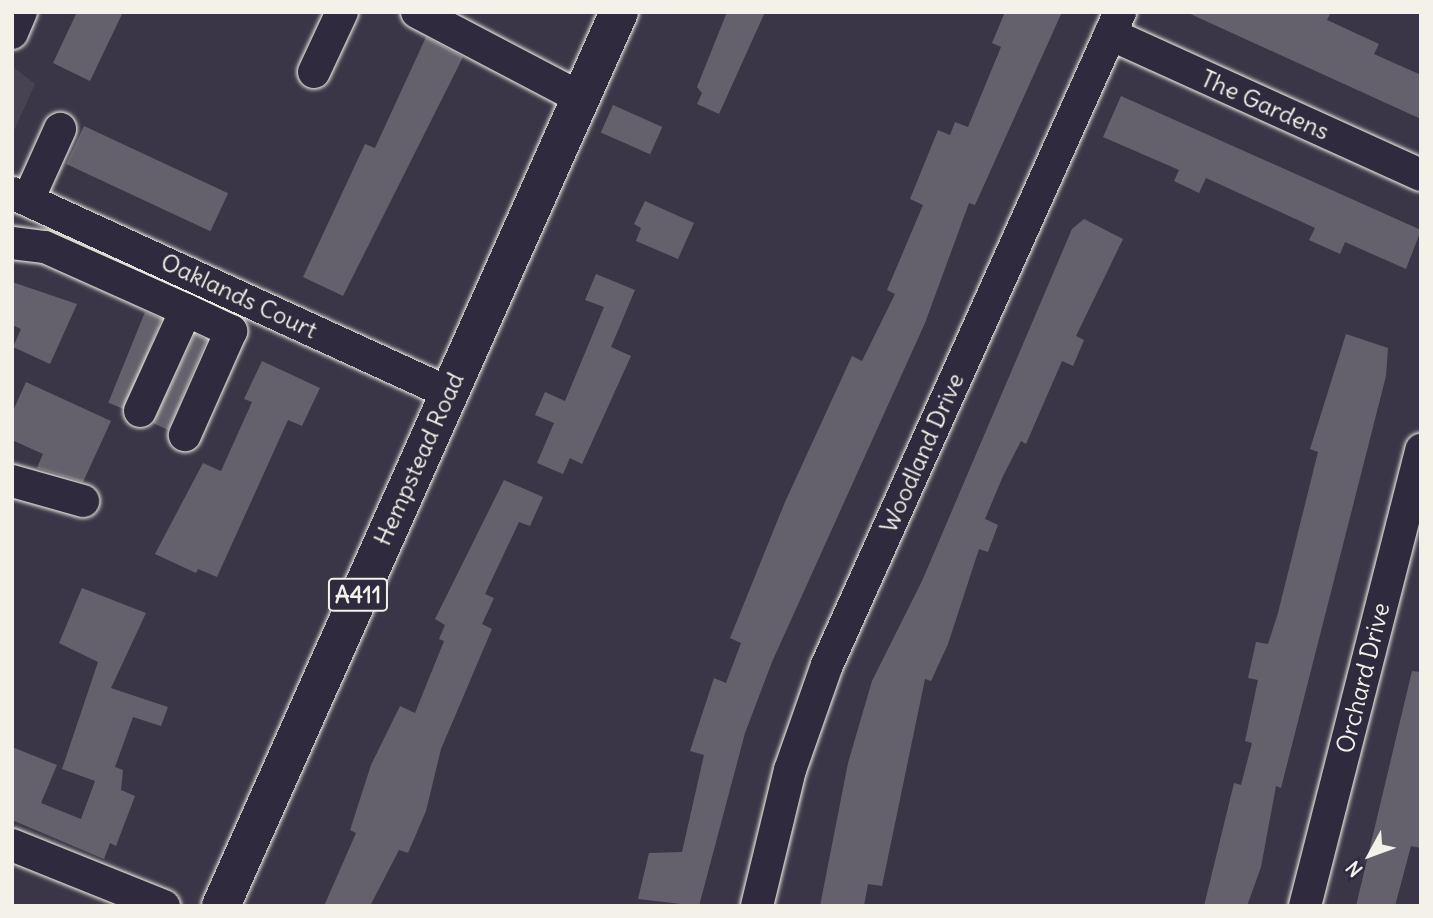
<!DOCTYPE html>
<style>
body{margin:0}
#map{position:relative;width:1433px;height:918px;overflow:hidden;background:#3b3647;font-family:Delius,sans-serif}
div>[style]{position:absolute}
.built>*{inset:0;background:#484352}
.building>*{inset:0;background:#65616c;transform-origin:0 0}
.roads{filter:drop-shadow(0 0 2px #f4f1e8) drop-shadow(0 0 2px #f4f1e8)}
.minor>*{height:32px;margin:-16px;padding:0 16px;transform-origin:16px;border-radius:16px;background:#2f2a3d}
.major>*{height:38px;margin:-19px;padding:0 19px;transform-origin:19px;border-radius:19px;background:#2f2a3d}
span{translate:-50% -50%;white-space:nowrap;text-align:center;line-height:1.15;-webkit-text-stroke:5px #2f2a3d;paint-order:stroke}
.shield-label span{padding:2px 5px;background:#2f2a3d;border:2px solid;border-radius:5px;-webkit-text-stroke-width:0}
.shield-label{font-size:23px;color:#f4f1e8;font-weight:700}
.street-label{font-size:24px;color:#f4f1e8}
.frame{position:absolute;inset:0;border:14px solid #f4f1e8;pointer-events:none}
.north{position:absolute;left:1335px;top:820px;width:70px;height:70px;-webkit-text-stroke:5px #2f2a3d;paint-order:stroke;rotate:229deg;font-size:19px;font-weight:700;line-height:28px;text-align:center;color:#f4f1e8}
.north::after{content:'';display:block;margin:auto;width:24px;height:32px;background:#f4f1e8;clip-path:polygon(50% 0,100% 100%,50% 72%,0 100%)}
</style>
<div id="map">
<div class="built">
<div style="clip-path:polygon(12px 66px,35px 84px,12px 135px)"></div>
</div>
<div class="building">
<div style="clip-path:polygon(77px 12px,123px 12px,90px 81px,53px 63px)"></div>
<div style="clip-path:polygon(727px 12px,765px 12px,719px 114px,697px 104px,702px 93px,697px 87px)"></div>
<div style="clip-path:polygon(1005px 12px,1062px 12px,975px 205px,969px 203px,925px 323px,772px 662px,745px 733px,699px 906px,638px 899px,649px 853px,682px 852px,704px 755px,690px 751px,714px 678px,726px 683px,741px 643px,730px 638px,785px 502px,852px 356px,862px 361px,895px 294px,887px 290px,923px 205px,910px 199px,938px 130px,950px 135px,955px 122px,968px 127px,1001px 47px,992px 43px)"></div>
<div style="clip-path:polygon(1186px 12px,1331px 12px,1327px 20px,1379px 44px,1374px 54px,1421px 75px,1421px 119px)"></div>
<div style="clip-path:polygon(426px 37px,463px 57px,343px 296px,303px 277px,365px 144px,375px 148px)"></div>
<div style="clip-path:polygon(1121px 96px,1421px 230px,1406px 269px,1345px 242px,1340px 254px,1309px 240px,1315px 228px,1206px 178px,1199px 193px,1174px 181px,1179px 170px,1103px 137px)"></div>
<div style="left:613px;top:105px;width:54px;height:30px;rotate:24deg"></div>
<div style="left:84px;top:126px;width:159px;height:42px;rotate:25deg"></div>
<div style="clip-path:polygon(645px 201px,694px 223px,678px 259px,636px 241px,641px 228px,634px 224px)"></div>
<div style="clip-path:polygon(1084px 219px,1123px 239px,1076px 336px,1084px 340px,1073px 366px,1062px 361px,1026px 444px,1021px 441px,1003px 476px,985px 519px,998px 525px,988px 552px,979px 549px,948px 644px,931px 681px,925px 679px,882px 886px,868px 884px,864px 906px,820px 906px,848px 763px,872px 681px,922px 581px,1072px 229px)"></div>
<div style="clip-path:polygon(596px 274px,635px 290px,611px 347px,631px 356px,582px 464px,570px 458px,563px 474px,537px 463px,554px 423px,535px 415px,545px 392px,565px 401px,604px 307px,585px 300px)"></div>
<div style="clip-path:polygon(12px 282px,77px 304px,50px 364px,13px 347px,21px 329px,12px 325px)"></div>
<div style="left:145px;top:312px;width:18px;height:98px;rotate:22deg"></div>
<div style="clip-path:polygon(195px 334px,207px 340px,168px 430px,153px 423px)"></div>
<div style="clip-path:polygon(1346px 334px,1388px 348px,1386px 376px,1281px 788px,1276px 786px,1261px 867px,1247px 906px,1204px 906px,1234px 783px,1241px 785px,1252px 743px,1245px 741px,1258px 680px,1248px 678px,1256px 642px,1268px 644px,1278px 613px,1318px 452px,1310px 449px)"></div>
<div style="clip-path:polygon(262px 361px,320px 388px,302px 426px,288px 420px,217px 577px,198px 569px,196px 573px,155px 554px,203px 463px,221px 471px,252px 402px,244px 399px)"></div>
<div style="clip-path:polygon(26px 382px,111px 421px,83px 482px,37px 468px,43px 454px,12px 440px,12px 413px)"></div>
<div style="clip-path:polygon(504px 480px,543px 497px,530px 526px,519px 522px,485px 594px,494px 598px,482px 624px,492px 629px,441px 749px,426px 811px,408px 853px,399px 850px,370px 906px,324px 906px,356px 833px,350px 830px,371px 765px,400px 706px,415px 713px,444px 641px,439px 639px,445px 625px,435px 619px)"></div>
<div style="clip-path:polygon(82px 588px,146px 613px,111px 688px,168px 707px,161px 726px,133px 717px,115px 767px,123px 770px,121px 790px,135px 796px,116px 846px,110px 843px,104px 859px,12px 820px,12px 747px,57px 765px,41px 803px,81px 819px,95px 781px,62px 769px,98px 662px,59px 643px)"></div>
<div style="clip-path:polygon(1412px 671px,1421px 672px,1421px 848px,1411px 846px,1395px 906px,1356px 906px)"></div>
</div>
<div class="roads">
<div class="minor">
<div style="left:417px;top:12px;width:185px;rotate:27.7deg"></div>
<div style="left:12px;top:33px;width:23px;rotate:-67deg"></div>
<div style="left:1110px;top:34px;width:341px;rotate:24.4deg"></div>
<div style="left:314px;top:72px;width:66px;rotate:-65deg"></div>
<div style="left:12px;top:193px;width:481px;rotate:24.6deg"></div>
<div style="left:28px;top:200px;width:78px;rotate:-65.7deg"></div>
<div style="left:12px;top:243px;width:33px;rotate:7deg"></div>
<div style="left:45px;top:247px;width:154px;rotate:24.1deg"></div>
<div style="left:140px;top:411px;width:111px;rotate:-65.5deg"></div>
<div style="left:186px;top:310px;width:50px;rotate:25deg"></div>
<div style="left:231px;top:331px;width:114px;rotate:113.9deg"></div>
<div style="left:12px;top:481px;width:74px;rotate:15.7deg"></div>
<div style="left:12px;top:845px;width:164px;rotate:21.9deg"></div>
<div style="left:757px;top:906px;width:140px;rotate:-76.4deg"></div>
<div style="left:790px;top:770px;width:111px;rotate:-70.6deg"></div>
<div style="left:827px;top:665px;width:716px;rotate:-65.83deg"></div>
<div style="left:1305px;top:906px;width:471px;rotate:-75.7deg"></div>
</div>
<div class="major">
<div style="left:221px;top:906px;width:979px;rotate:-66deg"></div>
</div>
</div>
<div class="shield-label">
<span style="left:358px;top:595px">A411</span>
</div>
<div class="street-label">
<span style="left:1265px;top:105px;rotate:24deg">The Gardens</span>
<span style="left:239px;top:296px;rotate:25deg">Oaklands Court</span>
<span style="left:922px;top:453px;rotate:-66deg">Woodland Drive</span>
<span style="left:419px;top:459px;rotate:-66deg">Hempstead Road</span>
<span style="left:1363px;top:678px;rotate:-76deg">Orchard Drive</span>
</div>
<div class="frame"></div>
<div class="north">N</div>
</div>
